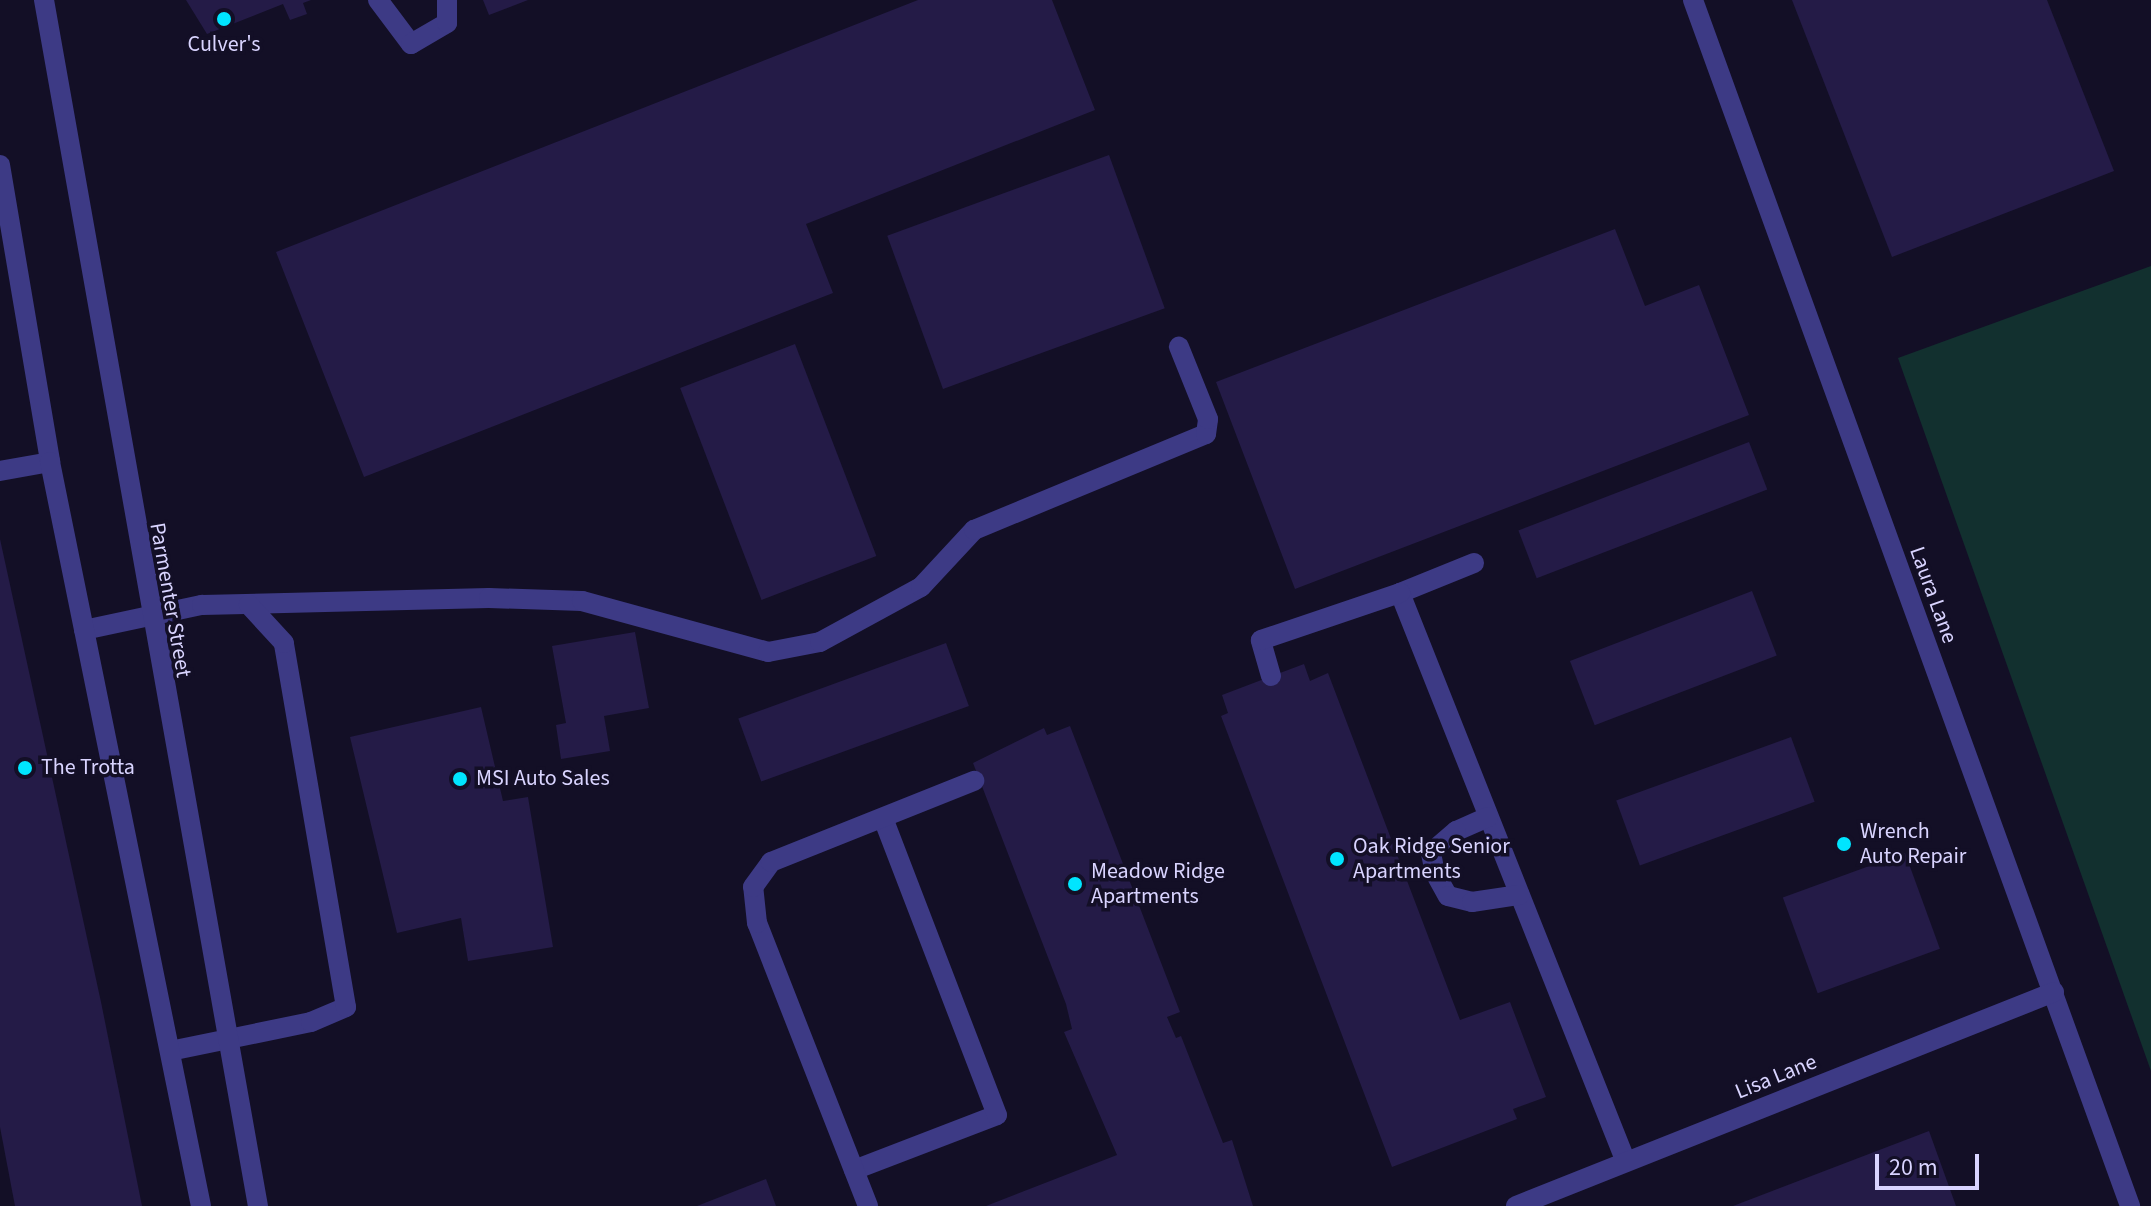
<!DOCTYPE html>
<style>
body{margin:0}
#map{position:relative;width:2151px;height:1206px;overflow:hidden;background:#130f26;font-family:"Source Sans 3",sans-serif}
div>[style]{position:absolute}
.green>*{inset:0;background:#12302f}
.building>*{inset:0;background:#241b47;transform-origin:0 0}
.service>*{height:20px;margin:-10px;padding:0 10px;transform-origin:10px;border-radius:10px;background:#3d3a85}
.minor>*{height:20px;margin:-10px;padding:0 10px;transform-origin:10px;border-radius:10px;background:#3d3a85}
.tertiary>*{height:20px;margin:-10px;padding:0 10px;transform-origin:10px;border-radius:10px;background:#3d3a85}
.dots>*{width:22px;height:22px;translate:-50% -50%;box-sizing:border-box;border:4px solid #130f26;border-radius:50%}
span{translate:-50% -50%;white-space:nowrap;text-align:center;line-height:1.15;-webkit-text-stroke:7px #130f26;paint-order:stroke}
.poi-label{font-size:22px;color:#d9d4ff}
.left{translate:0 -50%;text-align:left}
.street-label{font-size:22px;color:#d9d4ff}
.scale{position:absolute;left:1875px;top:1154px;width:104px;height:36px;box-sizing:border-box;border:4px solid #d9d4ff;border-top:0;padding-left:10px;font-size:24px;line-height:28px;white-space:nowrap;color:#d9d4ff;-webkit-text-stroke:6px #130f26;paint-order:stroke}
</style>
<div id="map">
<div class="green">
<div style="clip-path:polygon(2151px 266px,2151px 1071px,1898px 358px)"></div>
</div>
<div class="building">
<div style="clip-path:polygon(186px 0,311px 0,303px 3px,307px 14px,290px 20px,283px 4px,207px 34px)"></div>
<div style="clip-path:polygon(483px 0,528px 0,489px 15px)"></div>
<div style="clip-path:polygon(918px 0,1052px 0,1095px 110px,806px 224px,833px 293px,364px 477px,276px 252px)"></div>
<div style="clip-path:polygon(1792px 0,2047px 0,2114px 171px,1892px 257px)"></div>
<div style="left:1109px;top:155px;width:163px;height:236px;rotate:70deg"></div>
<div style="clip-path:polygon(1615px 229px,1645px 306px,1699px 285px,1749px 415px,1295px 589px,1216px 382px)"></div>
<div style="left:795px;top:344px;width:227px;height:123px;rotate:69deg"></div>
<div style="left:1749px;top:442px;width:51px;height:247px;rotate:69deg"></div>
<div style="clip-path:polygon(0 539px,101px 1002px,142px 1206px,15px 1206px,0 1127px)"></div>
<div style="left:1752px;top:591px;width:69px;height:195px;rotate:69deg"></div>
<div style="clip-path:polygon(635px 632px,649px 708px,604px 716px,610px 751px,561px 759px,556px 725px,566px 723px,552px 646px)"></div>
<div style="left:946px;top:643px;width:67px;height:221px;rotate:70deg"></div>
<div style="clip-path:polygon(1304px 664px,1310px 681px,1328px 673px,1460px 1020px,1510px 1002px,1546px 1097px,1513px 1109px,1517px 1119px,1392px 1167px,1221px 716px,1228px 713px,1222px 695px)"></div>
<div style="clip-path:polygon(481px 707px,503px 801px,528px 797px,553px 947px,468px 961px,461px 918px,397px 933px,350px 737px)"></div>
<div style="clip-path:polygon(1070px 726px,1180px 1012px,1167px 1017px,1176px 1038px,1181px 1036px,1223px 1143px,1232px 1140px,1253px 1206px,986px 1206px,1117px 1155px,1064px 1032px,1072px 1029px,1066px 1004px,973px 763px,1044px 728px,1047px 735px)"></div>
<div style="left:1791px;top:737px;width:69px;height:186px;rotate:70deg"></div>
<div style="left:1905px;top:853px;width:102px;height:130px;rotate:70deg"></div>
<div style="clip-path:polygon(1929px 1131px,1956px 1206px,1733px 1206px)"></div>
<div style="clip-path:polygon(766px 1179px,776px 1206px,697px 1206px)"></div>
</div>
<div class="service">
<div style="left:378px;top:0;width:55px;rotate:53.1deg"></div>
<div style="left:411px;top:44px;width:42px;rotate:-30.3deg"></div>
<div style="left:447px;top:23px;width:23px;rotate:-90deg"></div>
<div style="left:0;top:471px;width:51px;rotate:-10.2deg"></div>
<div style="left:1474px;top:563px;width:80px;rotate:157.9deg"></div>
<div style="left:1400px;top:593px;width:612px;rotate:68.34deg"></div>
<div style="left:84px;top:630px;width:121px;rotate:-12deg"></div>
<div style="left:202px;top:605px;width:287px;rotate:-1.4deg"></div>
<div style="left:489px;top:598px;width:93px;rotate:1.8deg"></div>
<div style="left:582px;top:601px;width:193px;rotate:15.3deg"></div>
<div style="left:768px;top:652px;width:53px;rotate:-10.9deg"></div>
<div style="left:820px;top:642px;width:115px;rotate:-28.6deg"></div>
<div style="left:921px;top:587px;width:78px;rotate:-47.1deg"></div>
<div style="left:974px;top:530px;width:251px;rotate:-22.5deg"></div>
<div style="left:1206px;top:434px;width:15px;rotate:-82deg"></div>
<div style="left:1208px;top:419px;width:78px;rotate:-111.9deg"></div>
<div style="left:1271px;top:676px;width:37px;rotate:-106deg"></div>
<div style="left:1261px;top:640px;width:147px;rotate:-18.7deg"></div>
<div style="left:1488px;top:817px;width:35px;rotate:156deg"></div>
<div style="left:1456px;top:831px;width:33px;rotate:139deg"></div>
<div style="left:1431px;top:853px;width:20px;rotate:79deg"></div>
<div style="left:1435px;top:873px;width:26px;rotate:61deg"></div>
<div style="left:1448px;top:896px;width:25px;rotate:14deg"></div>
<div style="left:1472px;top:902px;width:48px;rotate:-8.5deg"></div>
<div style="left:170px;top:1051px;width:144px;rotate:-11.6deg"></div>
<div style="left:311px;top:1022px;width:38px;rotate:-23deg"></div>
<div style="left:346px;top:1007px;width:369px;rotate:-99.7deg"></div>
<div style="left:284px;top:643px;width:52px;rotate:-132.6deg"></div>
<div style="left:854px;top:1170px;width:153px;rotate:-21deg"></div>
<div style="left:997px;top:1115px;width:318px;rotate:-111deg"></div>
<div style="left:868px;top:1206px;width:304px;rotate:-111.4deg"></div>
<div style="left:757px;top:923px;width:36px;rotate:-96deg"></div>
<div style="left:753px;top:887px;width:31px;rotate:-54deg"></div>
<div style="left:771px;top:862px;width:219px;rotate:-21.8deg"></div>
</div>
<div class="minor">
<div style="left:1693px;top:0;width:1283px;rotate:70.08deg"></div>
<div style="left:1516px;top:1206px;width:579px;rotate:-21.69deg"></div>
</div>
<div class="tertiary">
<div style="left:44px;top:0;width:1225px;rotate:79.94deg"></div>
<div style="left:0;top:165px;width:301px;rotate:80.4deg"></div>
<div style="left:50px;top:462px;width:759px;rotate:78.53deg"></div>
</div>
<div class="dots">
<div style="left:224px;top:19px;background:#00e5ff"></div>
<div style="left:25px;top:768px;background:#00e5ff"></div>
<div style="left:460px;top:779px;background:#00e5ff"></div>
<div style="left:1844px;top:844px;background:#00e5ff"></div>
<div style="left:1337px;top:859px;background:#00e5ff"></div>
<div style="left:1075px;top:884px;background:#00e5ff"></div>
</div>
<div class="poi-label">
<span style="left:224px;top:45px">Culver's</span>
<span class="left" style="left:41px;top:768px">The Trotta</span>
<span class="left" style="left:476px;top:779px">MSI Auto Sales</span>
<span class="left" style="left:1860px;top:844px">Wrench<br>Auto Repair</span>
<span class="left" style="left:1353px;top:859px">Oak Ridge Senior<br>Apartments</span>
<span class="left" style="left:1091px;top:884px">Meadow Ridge<br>Apartments</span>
</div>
<div class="street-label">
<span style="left:1933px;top:595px;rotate:70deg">Laura Lane</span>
<span style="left:170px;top:600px;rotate:80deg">Parmenter Street</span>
<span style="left:1776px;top:1077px;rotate:-22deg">Lisa Lane</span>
</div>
<div class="scale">20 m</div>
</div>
